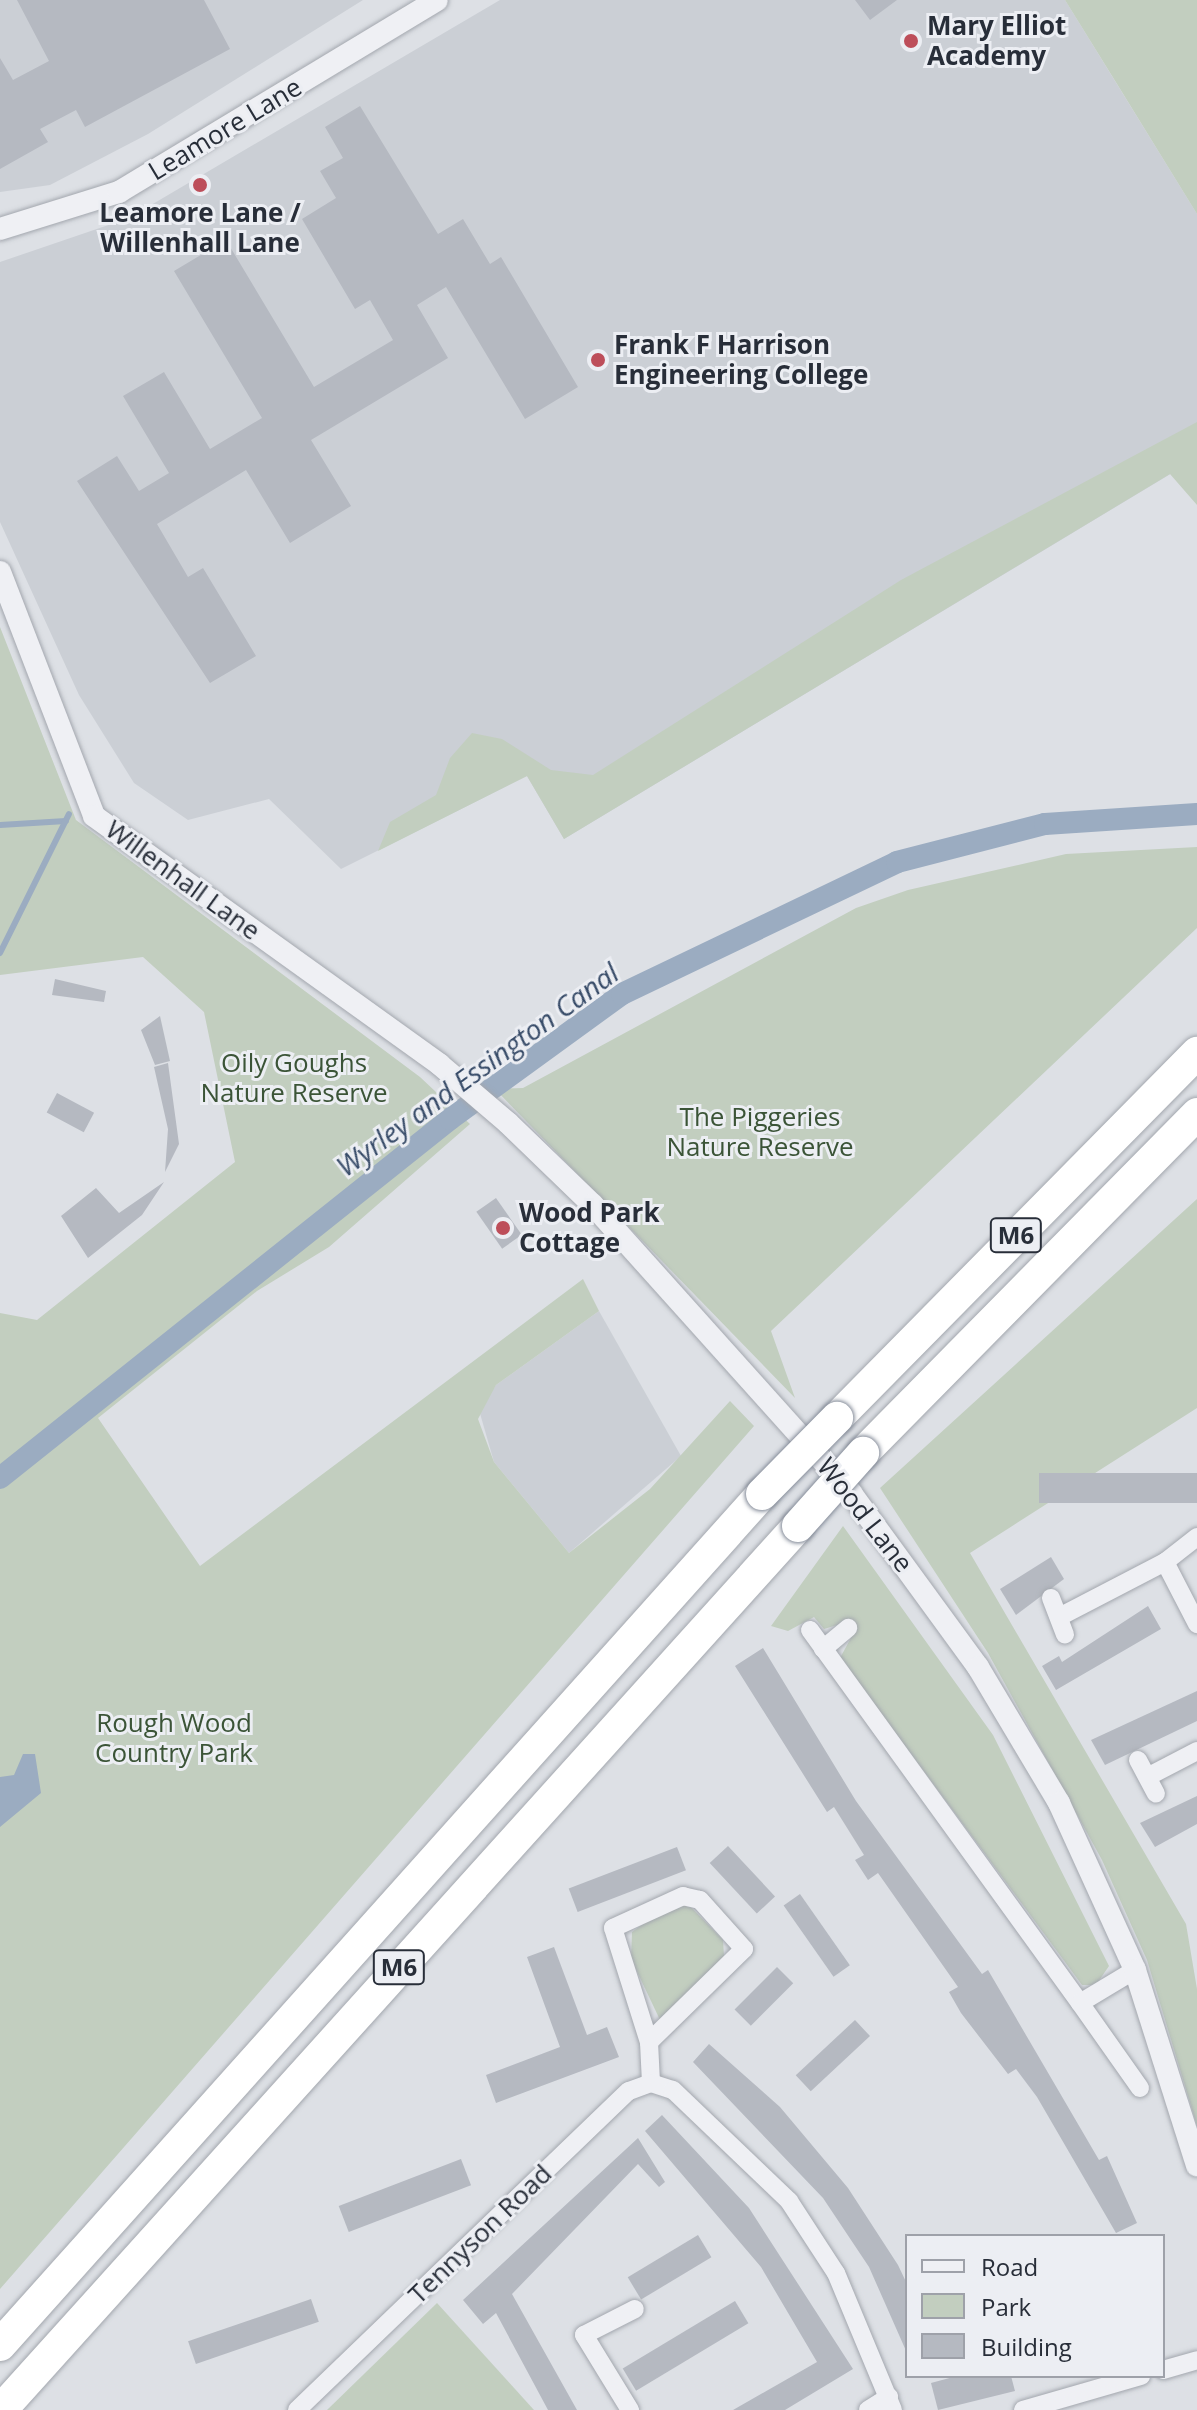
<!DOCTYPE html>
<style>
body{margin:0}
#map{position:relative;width:1197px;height:2410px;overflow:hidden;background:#dde0e5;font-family:"Open Sans",sans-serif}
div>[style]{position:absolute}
.built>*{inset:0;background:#cbcfd5}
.green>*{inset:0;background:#c2cebf}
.water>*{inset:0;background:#9bacc1}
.stream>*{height:6px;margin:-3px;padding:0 3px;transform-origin:3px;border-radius:3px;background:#9bacc1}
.canal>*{height:22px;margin:-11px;padding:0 11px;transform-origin:11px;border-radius:11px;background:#9bacc1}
.building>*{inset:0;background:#b5b9c1;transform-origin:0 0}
.roads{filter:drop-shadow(0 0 2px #a3a7ae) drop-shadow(0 0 2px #a3a7ae)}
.minor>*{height:18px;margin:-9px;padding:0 9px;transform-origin:9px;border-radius:9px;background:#eff0f4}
.tertiary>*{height:22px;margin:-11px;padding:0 11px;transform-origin:11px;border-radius:11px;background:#eff0f4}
.motorway>*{height:32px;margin:-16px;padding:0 16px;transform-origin:16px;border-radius:16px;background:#fff}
.bridges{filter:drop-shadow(0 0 2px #868d9a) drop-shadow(0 0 2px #868d9a)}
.motorway-bridge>*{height:32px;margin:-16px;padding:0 16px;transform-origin:16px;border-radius:16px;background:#fff}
.dots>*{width:22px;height:22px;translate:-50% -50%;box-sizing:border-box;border:4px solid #eceef3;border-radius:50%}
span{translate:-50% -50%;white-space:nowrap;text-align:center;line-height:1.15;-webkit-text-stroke:6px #eceef3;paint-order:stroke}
.shield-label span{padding:2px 6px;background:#eceef3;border:2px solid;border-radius:6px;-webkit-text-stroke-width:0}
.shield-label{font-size:24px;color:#282e39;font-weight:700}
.poi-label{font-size:26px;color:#282e39;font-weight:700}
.left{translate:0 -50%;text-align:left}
.street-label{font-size:26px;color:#282e39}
.park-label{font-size:26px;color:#3b5437}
.water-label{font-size:28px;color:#374b68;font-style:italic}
.legend{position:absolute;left:905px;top:2234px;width:260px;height:144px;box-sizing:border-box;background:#eceef3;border:2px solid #9ea1a9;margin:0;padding:10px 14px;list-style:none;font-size:24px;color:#282e39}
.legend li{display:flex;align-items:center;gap:16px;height:40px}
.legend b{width:40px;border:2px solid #9ea1a9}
</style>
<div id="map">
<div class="built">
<div style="clip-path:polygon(0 0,363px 0,148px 134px,50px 185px,0 192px)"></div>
<div style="clip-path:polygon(500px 0,1065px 0,1197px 214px,1197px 458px,564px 839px,527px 776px,341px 869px,269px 799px,188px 820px,134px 783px,79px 695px,0 522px,0 262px,129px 218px)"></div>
<div style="clip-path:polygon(599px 1311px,681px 1456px,569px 1553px,494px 1462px,479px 1410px,496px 1385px)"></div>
</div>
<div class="green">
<div style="clip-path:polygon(1065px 0,1197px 0,1197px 214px,1117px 84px)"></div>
<div style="clip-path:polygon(1197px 422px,1197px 505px,1170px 474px,564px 839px,527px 776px,378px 851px,390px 822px,436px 795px,450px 758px,472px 733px,502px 739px,551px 770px,593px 775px,901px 580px)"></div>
<div style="clip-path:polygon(0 627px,76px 820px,420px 1077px,470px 1124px,329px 1247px,257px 1291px,98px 1418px,200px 1566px,583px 1279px,599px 1311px,496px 1385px,478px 1419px,494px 1462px,569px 1553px,650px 1489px,730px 1401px,754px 1426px,0 2289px,0 1313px,37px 1320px,235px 1162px,204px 1012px,143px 957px,0 975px)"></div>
<div style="clip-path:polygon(1197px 847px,1197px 928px,771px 1331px,795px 1398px,495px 1089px,523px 1088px,856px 908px,908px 890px,1066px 854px)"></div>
<div style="clip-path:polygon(1197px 1199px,1197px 1408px,970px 1553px,1186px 1924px,1197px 1989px,1197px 2126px,1147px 1960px,1102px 1860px,988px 1653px,880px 1488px)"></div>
<div style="clip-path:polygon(843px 1526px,993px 1735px,1109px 1966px,1096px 1985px,1082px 1985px,840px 1658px,852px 1636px,847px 1622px,824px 1629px,814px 1617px,788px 1631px,771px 1626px)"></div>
<div style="clip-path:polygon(689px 1905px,723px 1940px,724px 1956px,661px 2022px,631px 1959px,632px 1932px,661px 1911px)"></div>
<div style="clip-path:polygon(437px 2303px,534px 2410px,327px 2410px)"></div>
</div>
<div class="water">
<div style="clip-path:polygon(23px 1754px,35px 1754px,41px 1793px,0 1827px,0 1777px,14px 1775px)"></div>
</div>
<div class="stream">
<div style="left:0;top:825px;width:66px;rotate:-3.5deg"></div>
<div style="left:0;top:953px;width:155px;rotate:-63.6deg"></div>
</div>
<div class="canal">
<div style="left:0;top:1478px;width:576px;rotate:-38.58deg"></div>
<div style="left:450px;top:1119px;width:213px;rotate:-36deg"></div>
<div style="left:622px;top:994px;width:305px;rotate:-25.6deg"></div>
<div style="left:897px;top:862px;width:153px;rotate:-14.4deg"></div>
<div style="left:1045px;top:824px;width:152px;rotate:-3.8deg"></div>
</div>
<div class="building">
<div style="clip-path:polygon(17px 0,204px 0,230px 49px,85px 127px,76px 110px,40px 129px,48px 142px,0 169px,0 58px,13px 80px,49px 61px)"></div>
<div style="clip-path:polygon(855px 0,897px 0,870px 20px)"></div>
<div style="clip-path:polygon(360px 106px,438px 234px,463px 219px,490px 264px,501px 257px,578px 387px,525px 419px,446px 287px,417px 305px,448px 358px,311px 440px,351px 506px,290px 543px,246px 470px,157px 524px,188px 577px,203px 568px,256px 656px,210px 683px,77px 481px,117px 456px,139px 491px,169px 473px,123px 396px,164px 372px,210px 449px,262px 418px,174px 271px,226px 240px,314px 387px,393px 340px,370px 300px,355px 309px,302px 219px,336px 198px,320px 171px,343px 158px,325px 127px)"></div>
<div style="clip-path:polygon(55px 979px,106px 991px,104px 1002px,52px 995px)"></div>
<div style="clip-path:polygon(160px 1016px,170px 1061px,155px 1065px,141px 1030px)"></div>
<div style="clip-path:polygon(168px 1063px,179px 1144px,165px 1172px,168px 1129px,154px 1067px)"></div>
<div style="left:57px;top:1093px;width:42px;height:22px;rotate:28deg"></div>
<div style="clip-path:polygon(164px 1182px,142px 1215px,88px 1258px,61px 1216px,96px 1188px,119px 1213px)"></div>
<div style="left:496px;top:1198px;width:45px;height:24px;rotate:55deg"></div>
<div style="left:1197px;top:1473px;width:30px;height:158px;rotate:90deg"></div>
<div style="clip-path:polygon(1051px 1557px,1064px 1579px,1016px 1615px,1000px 1589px)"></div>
<div style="clip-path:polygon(1148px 1606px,1161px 1629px,1056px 1690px,1042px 1666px,1059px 1656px,1062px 1662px)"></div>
<div style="clip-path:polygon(763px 1648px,856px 1801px,982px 1974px,988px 1970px,1099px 2160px,1107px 2156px,1137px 2223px,1116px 2233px,1037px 2097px,1016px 2069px,1008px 2074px,961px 2013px,949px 1992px,958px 1987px,878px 1873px,868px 1880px,855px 1860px,864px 1855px,834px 1807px,827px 1812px,735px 1666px)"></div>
<div style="clip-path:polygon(1197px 1691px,1197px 1721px,1105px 1765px,1091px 1740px)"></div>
<div style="clip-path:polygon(1197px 1796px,1197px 1824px,1155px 1847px,1140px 1823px)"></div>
<div style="left:728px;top:1846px;width:69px;height:25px;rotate:47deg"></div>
<div style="left:677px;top:1847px;width:25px;height:116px;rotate:69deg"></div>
<div style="left:800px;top:1894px;width:87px;height:20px;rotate:55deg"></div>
<div style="clip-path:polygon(554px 1947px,587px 2035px,607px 2027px,619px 2057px,496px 2103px,486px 2075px,560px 2047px,527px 1957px)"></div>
<div style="left:777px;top:1967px;width:23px;height:60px;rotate:45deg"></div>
<div style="left:855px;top:2020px;width:22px;height:81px;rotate:47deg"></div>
<div style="clip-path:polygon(709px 2044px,780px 2107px,848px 2188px,898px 2265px,907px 2284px,907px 2353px,869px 2267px,823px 2198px,693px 2062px)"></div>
<div style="clip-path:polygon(662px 2115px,749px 2208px,853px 2369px,785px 2410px,733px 2410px,817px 2362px,761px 2267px,645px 2131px)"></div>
<div style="clip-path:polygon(638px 2138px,665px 2182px,659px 2187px,638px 2164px,512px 2294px,577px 2410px,548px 2410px,496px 2313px,483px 2324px,463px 2300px)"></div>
<div style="left:461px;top:2159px;width:28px;height:131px;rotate:69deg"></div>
<div style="left:698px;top:2235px;width:26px;height:82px;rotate:59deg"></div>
<div style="left:311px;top:2299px;width:24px;height:130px;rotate:71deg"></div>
<div style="left:735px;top:2301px;width:26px;height:131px;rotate:59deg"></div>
<div style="clip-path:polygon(957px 2376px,1011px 2376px,1015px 2391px,938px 2410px,931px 2383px)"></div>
</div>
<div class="roads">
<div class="minor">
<div style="left:1197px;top:1537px;width:41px;rotate:142deg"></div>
<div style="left:1165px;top:1562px;width:70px;rotate:62.7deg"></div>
<div style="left:1051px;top:1598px;width:39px;rotate:69deg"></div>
<div style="left:1063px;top:1615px;width:115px;rotate:-27.5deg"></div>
<div style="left:810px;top:1630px;width:460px;rotate:54.1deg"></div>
<div style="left:1080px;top:2003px;width:64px;rotate:-31deg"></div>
<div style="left:823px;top:1649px;width:33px;rotate:-40deg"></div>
<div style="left:1138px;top:1760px;width:38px;rotate:62deg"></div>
<div style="left:1151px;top:1775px;width:52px;rotate:-27.6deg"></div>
<div style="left:1080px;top:2003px;width:104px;rotate:54.8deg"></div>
<div style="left:649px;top:2042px;width:133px;rotate:-44.4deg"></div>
<div style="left:744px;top:1949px;width:66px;rotate:-131.9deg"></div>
<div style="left:700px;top:1900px;width:17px;rotate:-167deg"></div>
<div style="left:683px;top:1896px;width:77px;rotate:155.4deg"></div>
<div style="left:613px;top:1928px;width:120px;rotate:72.5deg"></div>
<div style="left:649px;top:2042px;width:41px;rotate:87.2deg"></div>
<div style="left:1163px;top:2370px;width:35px;rotate:-16deg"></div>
<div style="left:297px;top:2410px;width:460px;rotate:-43.9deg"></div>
<div style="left:629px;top:2091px;width:23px;rotate:-20deg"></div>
<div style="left:651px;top:2083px;width:23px;rotate:18deg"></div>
<div style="left:673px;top:2090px;width:161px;rotate:43.7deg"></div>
<div style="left:789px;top:2201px;width:86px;rotate:56.9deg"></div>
<div style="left:836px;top:2273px;width:148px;rotate:67.4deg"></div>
<div style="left:630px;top:2410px;width:88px;rotate:-121.5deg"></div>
<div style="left:584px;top:2335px;width:57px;rotate:-27deg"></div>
<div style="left:868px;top:2410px;width:25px;rotate:-32deg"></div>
<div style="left:1023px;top:2410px;width:123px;rotate:-16.1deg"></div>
</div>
<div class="tertiary">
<div style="left:0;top:229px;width:125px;rotate:-17.3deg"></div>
<div style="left:119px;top:192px;width:371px;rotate:-31.1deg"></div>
<div style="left:0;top:572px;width:261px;rotate:68.9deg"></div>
<div style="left:94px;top:816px;width:425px;rotate:35.7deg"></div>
<div style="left:439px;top:1064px;width:91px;rotate:40.5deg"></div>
<div style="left:508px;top:1123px;width:118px;rotate:44deg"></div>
<div style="left:593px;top:1205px;width:387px;rotate:48.1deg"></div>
<div style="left:851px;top:1493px;width:215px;rotate:53.9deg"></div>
<div style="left:978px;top:1667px;width:158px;rotate:59.2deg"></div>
<div style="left:1059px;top:1803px;width:183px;rotate:65.5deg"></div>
<div style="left:1135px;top:1970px;width:205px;rotate:72.4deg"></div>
</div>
<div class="motorway">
<div style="left:837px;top:1418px;width:513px;rotate:-45.4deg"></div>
<div style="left:863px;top:1453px;width:476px;rotate:-45.4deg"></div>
<div style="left:0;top:2345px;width:1142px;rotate:-48.16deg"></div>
<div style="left:1px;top:2410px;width:1190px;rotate:-47.96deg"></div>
</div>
</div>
<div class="bridges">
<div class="motorway-bridge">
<div style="left:762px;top:1494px;width:107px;rotate:-45.4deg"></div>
<div style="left:798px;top:1526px;width:98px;rotate:-48.3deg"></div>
</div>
</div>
<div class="dots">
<div style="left:911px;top:41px;background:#bd4e5a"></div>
<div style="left:200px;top:185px;background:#bd4e5a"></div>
<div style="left:598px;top:360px;background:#bd4e5a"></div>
<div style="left:503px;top:1228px;background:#bd4e5a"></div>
</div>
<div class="shield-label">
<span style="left:1016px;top:1235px">M6</span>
<span style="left:399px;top:1967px">M6</span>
</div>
<div class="poi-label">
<span class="left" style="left:927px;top:41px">Mary Elliot<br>Academy</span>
<span style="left:200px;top:228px">Leamore Lane /<br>Willenhall Lane</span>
<span class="left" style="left:614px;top:360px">Frank F Harrison<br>Engineering College</span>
<span class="left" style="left:519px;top:1228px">Wood Park<br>Cottage</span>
</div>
<div class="street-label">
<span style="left:225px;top:129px;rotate:-31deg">Leamore Lane</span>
<span style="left:183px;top:880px;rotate:36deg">Willenhall Lane</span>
<span style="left:865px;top:1515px;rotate:52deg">Wood Lane</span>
<span style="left:480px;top:2234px;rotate:-44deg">Tennyson Road</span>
</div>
<div class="park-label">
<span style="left:294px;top:1078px">Oily Goughs<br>Nature Reserve</span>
<span style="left:760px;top:1132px">The Piggeries<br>Nature Reserve</span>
<span style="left:174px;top:1738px">Rough Wood<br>Country Park</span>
</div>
<div class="water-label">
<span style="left:477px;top:1069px;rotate:-36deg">Wyrley and Essington Canal</span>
</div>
<ul class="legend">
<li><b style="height:10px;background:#eff0f4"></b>Road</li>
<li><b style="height:22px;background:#c2cebf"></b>Park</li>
<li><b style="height:22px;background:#b5b9c1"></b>Building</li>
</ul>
</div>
